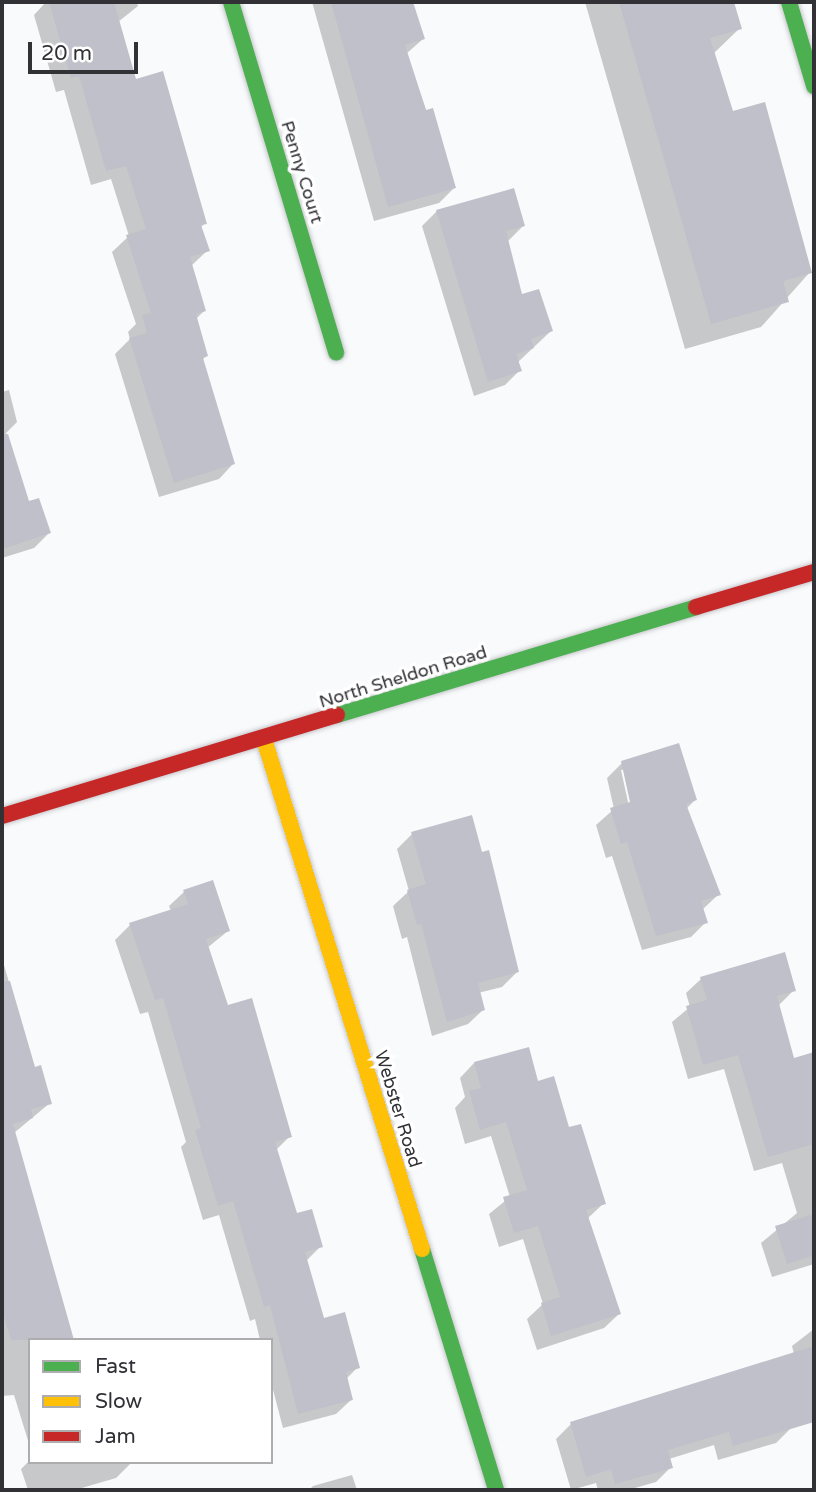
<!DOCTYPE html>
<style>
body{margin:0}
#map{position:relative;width:816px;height:1492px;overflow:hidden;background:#f9fafc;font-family:"Varela Round",sans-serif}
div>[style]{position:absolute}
.shadow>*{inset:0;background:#0003}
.building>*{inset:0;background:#bfc0c9}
.roads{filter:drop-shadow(0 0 2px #c8c8cc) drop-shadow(0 0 2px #c8c8cc)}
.fast>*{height:16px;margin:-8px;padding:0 8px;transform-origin:8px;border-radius:8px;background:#4caf50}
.slow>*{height:16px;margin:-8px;padding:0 8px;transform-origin:8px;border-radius:8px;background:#ffc107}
.jam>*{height:16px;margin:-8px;padding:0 8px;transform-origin:8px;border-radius:8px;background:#c62828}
span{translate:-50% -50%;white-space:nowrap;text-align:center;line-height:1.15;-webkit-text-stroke:7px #fff;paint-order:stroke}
.street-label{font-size:18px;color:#313136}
.frame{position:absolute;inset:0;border:4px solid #313136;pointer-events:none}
.legend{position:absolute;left:28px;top:1338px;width:245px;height:126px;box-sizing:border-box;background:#fff;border:2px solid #adadaf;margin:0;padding:9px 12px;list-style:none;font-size:21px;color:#313136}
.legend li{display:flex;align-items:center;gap:14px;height:35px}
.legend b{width:35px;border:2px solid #adadaf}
.scale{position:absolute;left:28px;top:42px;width:110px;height:32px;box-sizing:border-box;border:4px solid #313136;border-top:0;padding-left:9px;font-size:21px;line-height:24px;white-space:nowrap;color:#313136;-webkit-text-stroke:5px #fff;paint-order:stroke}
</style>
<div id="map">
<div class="shadow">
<div style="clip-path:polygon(46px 2px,137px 2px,138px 6px,118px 22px,135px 81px,205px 223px,200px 228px,208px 250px,191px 266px,204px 311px,196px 319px,206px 356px,202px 360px,233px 464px,219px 479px,159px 497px,115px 354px,130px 339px,128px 332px,136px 324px,112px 252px,129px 236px,111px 179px,91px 185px,64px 90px,56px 92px,34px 15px)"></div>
<div style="clip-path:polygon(312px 2px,411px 2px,423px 39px,406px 54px,454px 188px,439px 203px,374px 221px)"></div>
<div style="clip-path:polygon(585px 2px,732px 2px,740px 28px,713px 54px,726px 99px,810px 272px,761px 327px,685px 349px)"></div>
<div style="clip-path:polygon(437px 211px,523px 226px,508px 241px,521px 296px,551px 331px,517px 363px,520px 370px,505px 385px,474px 396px,422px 226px)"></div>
<div style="clip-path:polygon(9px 390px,17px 422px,6px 433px,28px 503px,49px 533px,34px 548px,2px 558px,2px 392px)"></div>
<div style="clip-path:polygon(evenodd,622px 763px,695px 800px,686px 809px,719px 894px,702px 910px,706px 922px,691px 937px,642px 950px,612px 856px,606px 858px,596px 825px,614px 809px,607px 778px,622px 763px,621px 770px,625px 770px,633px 810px,630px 811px,621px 770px)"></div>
<div style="clip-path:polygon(412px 834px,517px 972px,502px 987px,478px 993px,483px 1010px,468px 1024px,432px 1036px,407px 937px,402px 939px,393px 906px,409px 891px,397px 849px)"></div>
<div style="clip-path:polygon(184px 892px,228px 931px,207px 948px,227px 1007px,290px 1136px,276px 1150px,296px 1216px,321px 1246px,306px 1261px,323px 1320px,358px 1367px,346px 1379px,351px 1400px,336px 1414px,283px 1428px,271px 1382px,271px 1340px,260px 1340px,255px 1319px,250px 1321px,219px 1215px,203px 1220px,181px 1147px,186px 1142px,148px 1012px,140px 1014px,115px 940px,130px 925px,171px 911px,169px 906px)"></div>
<div style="clip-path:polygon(2px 958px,34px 1069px,50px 1103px,14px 1133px,30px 1340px,30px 1447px,14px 1395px,2px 1396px)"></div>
<div style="clip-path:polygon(701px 979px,794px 990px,778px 1006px,793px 1060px,811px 1055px,814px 1067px,814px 1264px,772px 1277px,761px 1243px,797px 1213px,782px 1163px,754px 1171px,724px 1069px,688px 1079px,672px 1022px,690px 1007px,686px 993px)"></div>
<div style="clip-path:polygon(474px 1063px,537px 1083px,568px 1130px,604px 1203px,587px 1219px,619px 1314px,604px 1328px,537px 1350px,527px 1319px,543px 1304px,523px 1239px,499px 1247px,489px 1214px,510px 1197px,491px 1136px,465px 1144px,455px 1108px,465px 1097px,460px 1078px)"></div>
<div style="clip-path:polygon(814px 1329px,814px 1413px,789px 1421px,791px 1428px,776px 1443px,718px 1460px,714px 1445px,669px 1459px,671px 1467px,656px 1482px,628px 1490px,598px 1490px,596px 1483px,571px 1490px,556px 1439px,571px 1424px,794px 1354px,792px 1346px)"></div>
<div style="clip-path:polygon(30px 1460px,30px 1462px,131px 1463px,116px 1478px,75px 1490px,28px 1490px,21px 1469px)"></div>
<div style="clip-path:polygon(352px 1475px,357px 1490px,309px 1490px,313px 1486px)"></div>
</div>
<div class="building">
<div style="clip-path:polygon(49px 2px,114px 2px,136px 79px,163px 71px,207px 224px,201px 225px,210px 251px,190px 257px,206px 311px,196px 314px,208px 356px,203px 358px,235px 464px,174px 483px,129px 338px,147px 333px,142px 315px,151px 313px,126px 235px,146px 229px,126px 166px,106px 171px,79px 76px,71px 78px)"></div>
<div style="clip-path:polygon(331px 2px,413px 2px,425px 39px,405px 45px,426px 110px,433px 108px,456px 188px,388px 207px)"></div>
<div style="clip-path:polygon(619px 2px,734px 2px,742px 29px,710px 38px,733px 111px,765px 102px,812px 273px,783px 281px,789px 302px,711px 324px)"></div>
<div style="clip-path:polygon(514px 188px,525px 226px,506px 231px,522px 294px,539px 289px,553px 331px,531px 339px,534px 348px,516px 354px,522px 371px,488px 382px,436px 210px)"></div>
<div style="clip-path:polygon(8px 434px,29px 501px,39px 498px,51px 533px,2px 549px,2px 435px)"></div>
<div style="clip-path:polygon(679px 743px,697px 800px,686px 804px,721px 895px,701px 901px,708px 923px,656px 936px,627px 842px,621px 844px,610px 808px,630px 802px,621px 761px)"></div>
<div style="clip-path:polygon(472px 815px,482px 852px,489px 850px,519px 972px,478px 983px,485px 1010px,447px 1022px,421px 924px,417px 925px,407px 890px,426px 884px,411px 832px)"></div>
<div style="clip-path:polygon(213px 880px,230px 931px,206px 939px,228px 1005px,252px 998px,292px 1137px,275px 1142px,297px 1213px,312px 1209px,323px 1247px,305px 1252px,324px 1318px,345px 1312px,360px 1368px,346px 1372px,353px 1400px,298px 1414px,270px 1305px,264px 1307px,233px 1201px,218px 1206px,195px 1130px,201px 1128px,163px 998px,155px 1000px,129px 923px,188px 904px,183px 890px)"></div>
<div style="clip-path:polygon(785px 952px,796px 991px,777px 996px,794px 1058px,814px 1052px,814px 1144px,768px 1157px,738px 1055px,703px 1065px,686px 1006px,707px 1000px,700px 977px)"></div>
<div style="clip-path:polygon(10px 981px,35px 1067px,41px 1065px,52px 1104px,31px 1109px,33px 1118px,13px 1124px,74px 1340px,11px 1340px,2px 1310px,2px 982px)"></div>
<div style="clip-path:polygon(529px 1047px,538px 1081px,554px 1076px,569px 1127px,581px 1124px,606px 1204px,586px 1210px,621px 1314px,551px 1336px,541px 1303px,560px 1297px,538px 1226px,514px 1233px,503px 1197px,527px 1190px,506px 1122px,480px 1130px,469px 1091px,481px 1088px,474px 1062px)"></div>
<div style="clip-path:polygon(814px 1214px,814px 1255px,787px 1264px,775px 1226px)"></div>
<div style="clip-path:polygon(814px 1346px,814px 1422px,733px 1446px,729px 1432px,668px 1450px,673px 1468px,615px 1484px,611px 1469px,586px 1477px,570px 1422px)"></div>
</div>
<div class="roads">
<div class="fast">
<div style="left:231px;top:2px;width:366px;rotate:73.3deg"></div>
<div style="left:789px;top:2px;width:88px;rotate:73.4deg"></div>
<div style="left:337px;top:715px;width:375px;rotate:-16.7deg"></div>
<div style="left:422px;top:1249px;width:252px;rotate:72.9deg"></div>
</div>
<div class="slow">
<div style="left:264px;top:739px;width:534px;rotate:72.79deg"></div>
</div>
<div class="jam">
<div style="left:696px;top:607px;width:123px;rotate:-16.5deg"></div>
<div style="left:2px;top:816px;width:350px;rotate:-16.8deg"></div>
</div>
</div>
<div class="street-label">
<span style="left:302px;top:172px;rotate:73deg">Penny Court</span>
<span style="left:403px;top:677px;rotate:-17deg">North Sheldon Road</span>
<span style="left:398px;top:1109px;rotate:73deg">Webster Road</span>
</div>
<div class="frame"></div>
<ul class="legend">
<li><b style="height:9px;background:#4caf50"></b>Fast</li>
<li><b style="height:9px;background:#ffc107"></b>Slow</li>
<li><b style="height:9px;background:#c62828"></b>Jam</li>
</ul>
<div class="scale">20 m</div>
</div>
